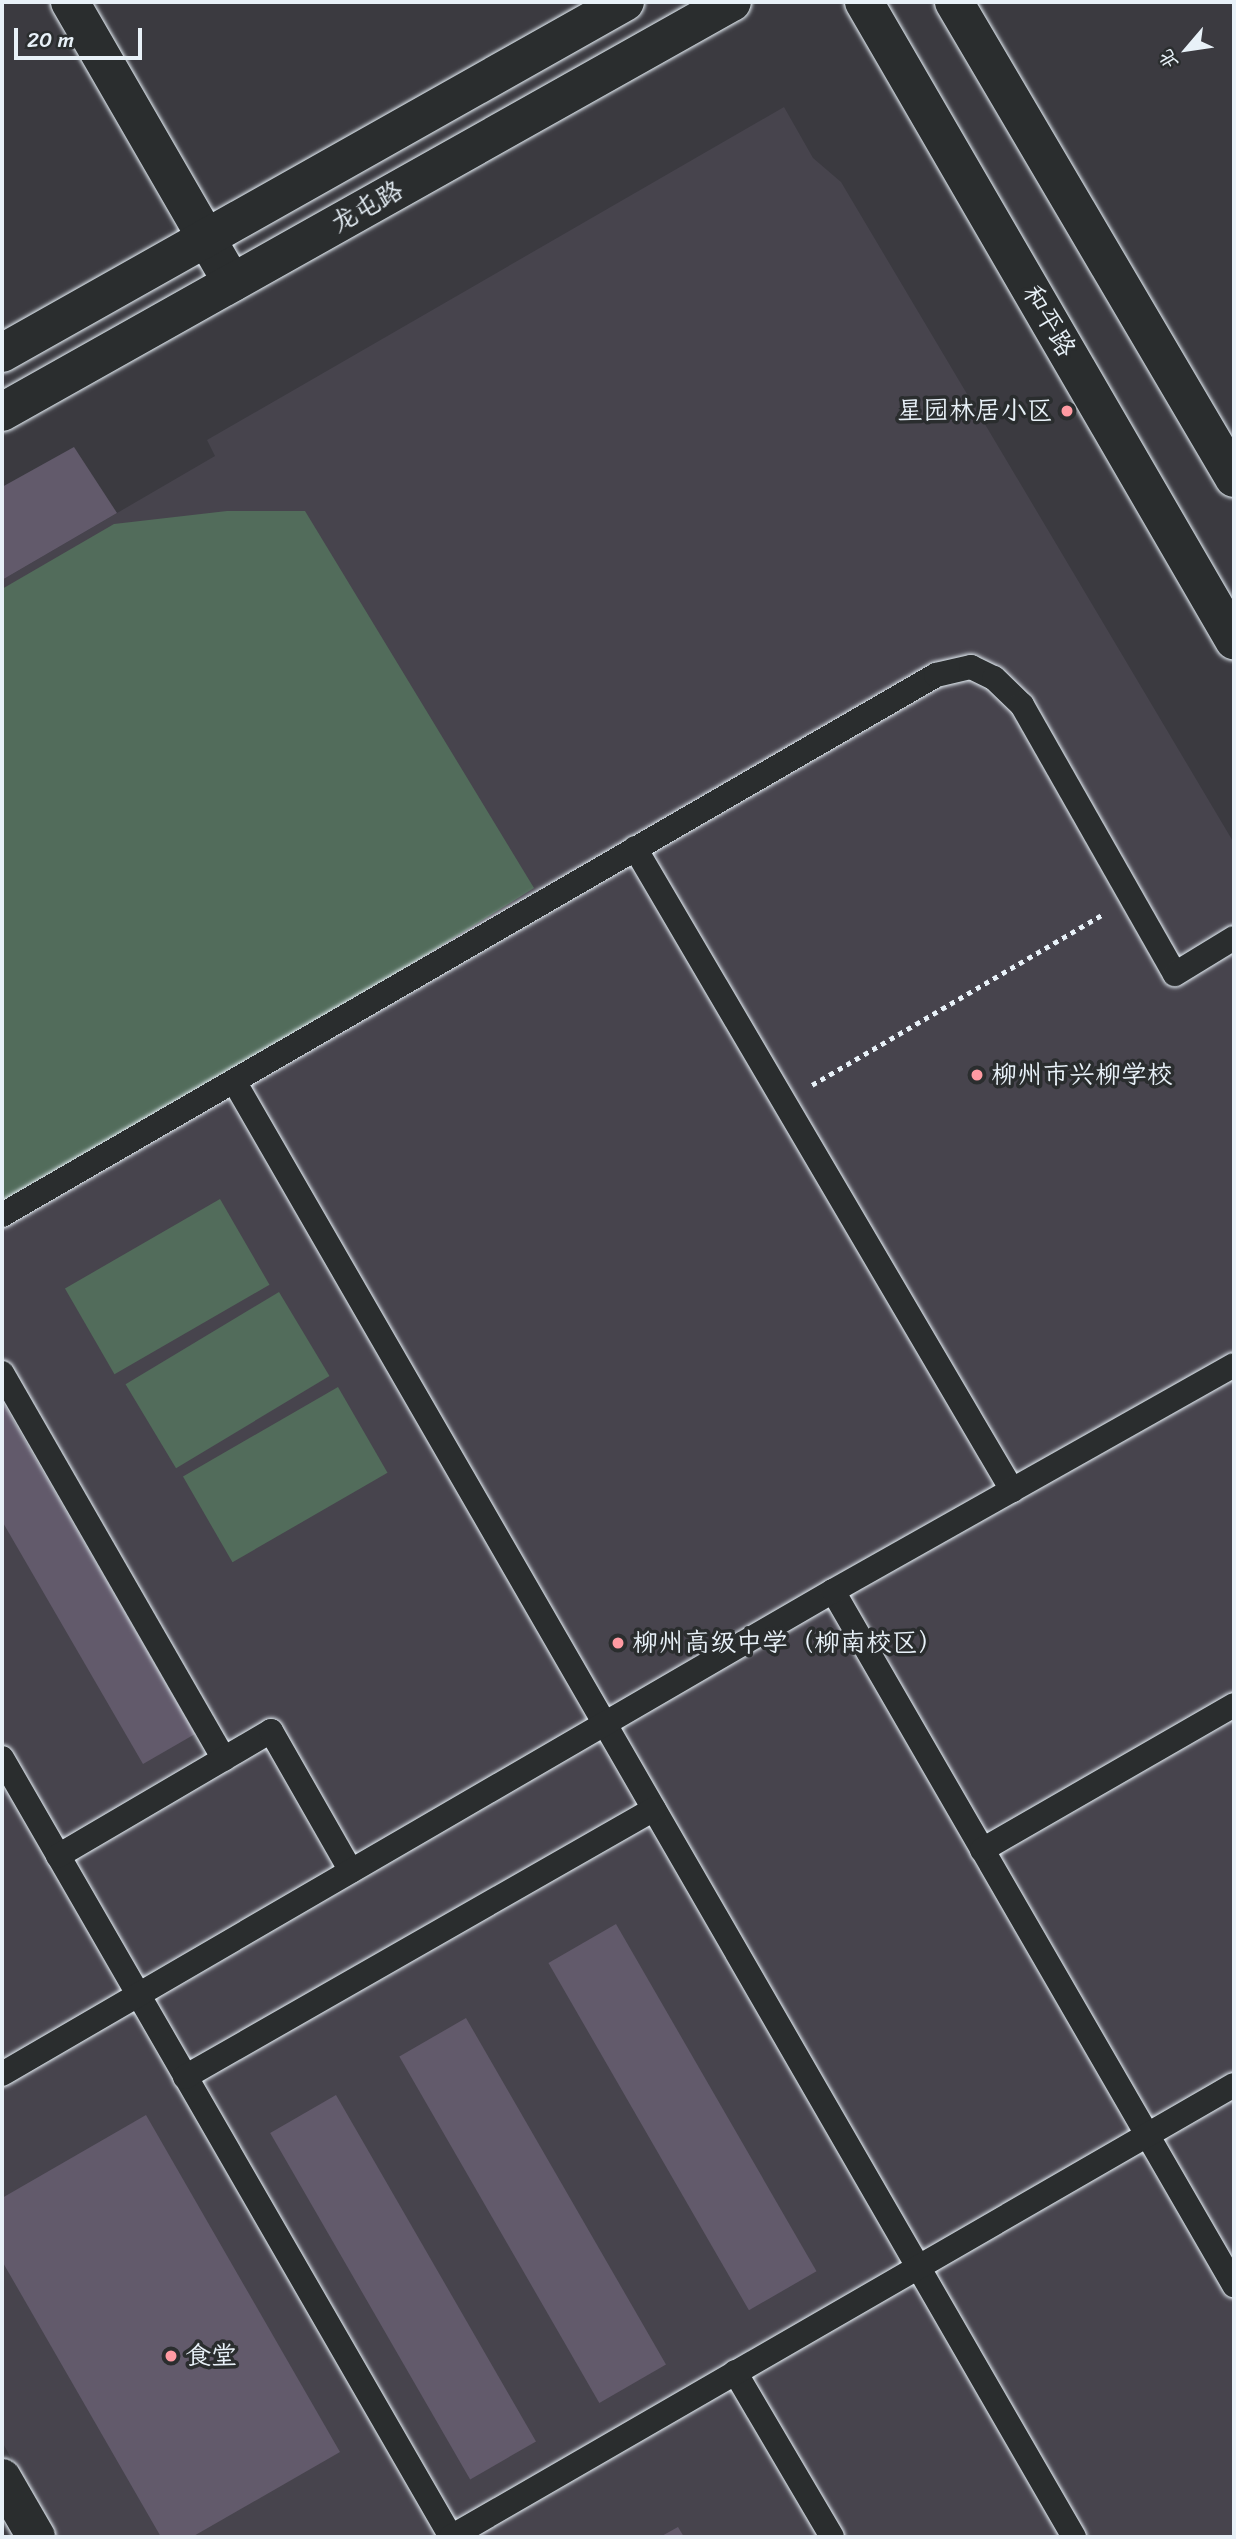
<!DOCTYPE html>
<meta charset="utf-8">
<style>
body{margin:0}
#map{position:relative;width:1236px;height:2539px;overflow:hidden;background:#3b3a40;font-family:Sriracha,"LXGW WenKai TC",sans-serif}
div>[style]{position:absolute}
.built>*{inset:0;background:#47444d}
.green>*{inset:0;background:#526c5b;transform-origin:0 0}
.building>*{inset:0;background:#625a6b;transform-origin:0 0}
.path>*{height:4.5px;margin-top:-2.25px;transform-origin:0;background:repeating-linear-gradient(90deg,#e8f1f8 0 5px,transparent 0 10px)}
.roads{filter:drop-shadow(0 0 2px #e8f1f8) drop-shadow(0 0 2px #e8f1f8)}
.service>*{height:24px;margin:-12px;padding:0 12px;transform-origin:12px;border-radius:12px;background:#2a2d2e}
.minor>*{height:38px;margin:-19px;padding:0 19px;transform-origin:19px;border-radius:19px;background:#2a2d2e}
.secondary>*{height:38px;margin:-19px;padding:0 19px;transform-origin:19px;border-radius:19px;background:#2a2d2e}
.dots>*{width:19px;height:19px;translate:-50% -50%;box-sizing:border-box;border:4px solid #2a2d2e;border-radius:50%}
span{translate:-50% -50%;white-space:nowrap;text-align:center;line-height:1.15;-webkit-text-stroke:7px #2a2d2e;paint-order:stroke}
.street-label{font-size:26px;color:#e8f1f8}
.poi-label{font-size:26px;color:#e8f1f8}
.right{translate:-100% -50%;text-align:right}
.left{translate:0 -50%;text-align:left}
.frame{position:absolute;inset:0;border:4px solid #e8f1f8;pointer-events:none}
.north{position:absolute;left:1152px;top:14px;width:70px;height:70px;-webkit-text-stroke:5px #2a2d2e;paint-order:stroke;rotate:241deg;font-size:19px;font-weight:700;line-height:28px;text-align:center;color:#e8f1f8}
.north::after{content:'';display:block;margin:auto;width:24px;height:32px;background:#e8f1f8;clip-path:polygon(50% 0,100% 100%,50% 72%,0 100%)}
.scale{position:absolute;left:14px;top:28px;width:128px;height:32px;box-sizing:border-box;border:4px solid #e8f1f8;border-top:0;padding-left:9px;font-size:21px;line-height:24px;white-space:nowrap;color:#e8f1f8;-webkit-text-stroke:5px #2a2d2e;paint-order:stroke}
</style>
<div id="map">
<div class="built">
<div style="clip-path:polygon(784px 107px,813px 158px,841px 182px,1234px 843px,1234px 2537px,57px 2537px,2px 2442px,2px 580px,215px 456px,207px 440px)"></div>
</div>
<div class="green">
<div style="clip-path:polygon(227px 511px,305px 511px,534px 888px,2px 1218px,2px 589px,114px 524px)"></div>
<div style="left:220px;top:1199px;width:99px;height:179px;rotate:60deg"></div>
<div style="left:279px;top:1292px;width:98px;height:179px;rotate:59deg"></div>
<div style="left:338px;top:1387px;width:99px;height:179px;rotate:60deg"></div>
</div>
<div class="building">
<div style="clip-path:polygon(74px 447px,117px 513px,2px 580px,2px 487px)"></div>
<div style="clip-path:polygon(2px 1401px,195px 1734px,143px 1764px,2px 1521px)"></div>
<div style="left:616px;top:1924px;width:401px;height:78px;rotate:60deg"></div>
<div style="left:466px;top:2018px;width:400px;height:77px;rotate:60deg"></div>
<div style="left:336px;top:2095px;width:400px;height:76px;rotate:60deg"></div>
<div style="clip-path:polygon(146px 2115px,340px 2452px,192px 2537px,161px 2537px,2px 2261px,2px 2198px)"></div>
<div style="clip-path:polygon(678px 2527px,684px 2537px,660px 2537px)"></div>
</div>
<div class="path">
<div style="left:812px;top:1085px;width:338px;rotate:-30.4deg"></div>
</div>
<div class="roads">
<div class="service">
<div style="left:635px;top:848px;width:745px;rotate:59.58deg"></div>
<div style="left:234px;top:1081px;width:1681px;rotate:60.02deg"></div>
<div style="left:2px;top:1215px;width:1079px;rotate:-30.03deg"></div>
<div style="left:936px;top:675px;width:36px;rotate:-13deg"></div>
<div style="left:971px;top:667px;width:25px;rotate:26deg"></div>
<div style="left:994px;top:678px;width:39px;rotate:44deg"></div>
<div style="left:1022px;top:705px;width:309px;rotate:60.4deg"></div>
<div style="left:1175px;top:974px;width:69px;rotate:-31.4deg"></div>
<div style="left:2px;top:1373px;width:445px;rotate:60.1deg"></div>
<div style="left:833px;top:1591px;width:802px;rotate:59.98deg"></div>
<div style="left:2px;top:1758px;width:899px;rotate:60.04deg"></div>
<div style="left:982px;top:1850px;width:291px;rotate:-29.9deg"></div>
<div style="left:58px;top:1856px;width:247px;rotate:-30.4deg"></div>
<div style="left:271px;top:1731px;width:161px;rotate:60.3deg"></div>
<div style="left:2px;top:2074px;width:961px;rotate:-30.17deg"></div>
<div style="left:833px;top:1591px;width:460px;rotate:-29.4deg"></div>
<div style="left:185px;top:2077px;width:540px;rotate:-29.74deg"></div>
<div style="left:735px;top:2372px;width:191px;rotate:59.5deg"></div>
<div style="left:451px;top:2537px;width:904px;rotate:-30deg"></div>
</div>
<div class="minor">
<div style="left:70px;top:2px;width:324px;rotate:60deg"></div>
<div style="left:2px;top:2478px;width:68px;rotate:60deg"></div>
</div>
<div class="secondary">
<div style="left:864px;top:2px;width:738px;rotate:59.89deg"></div>
<div style="left:954px;top:2px;width:552px;rotate:59.53deg"></div>
<div style="left:2px;top:353px;width:715px;rotate:-29.4deg"></div>
<div style="left:2px;top:412px;width:837px;rotate:-29.32deg"></div>
</div>
</div>
<div class="dots">
<div style="left:1067px;top:411px;background:#ff9aa2"></div>
<div style="left:977px;top:1075px;background:#ff9aa2"></div>
<div style="left:618px;top:1643px;background:#ff9aa2"></div>
<div style="left:171px;top:2356px;background:#ff9aa2"></div>
</div>
<div class="street-label">
<span style="left:367px;top:207px;rotate:-29deg">龙屯路</span>
<span style="left:1049px;top:321px;rotate:60deg">和平路</span>
</div>
<div class="poi-label">
<span class="right" style="left:1053px;top:411px">星园林居小区</span>
<span class="left" style="left:991px;top:1075px">柳州市兴柳学校</span>
<span class="left" style="left:632px;top:1643px">柳州高级中学（柳南校区）</span>
<span class="left" style="left:185px;top:2356px">食堂</span>
</div>
<div class="frame"></div>
<div class="north">北</div>
<div class="scale">20 m</div>
</div>
